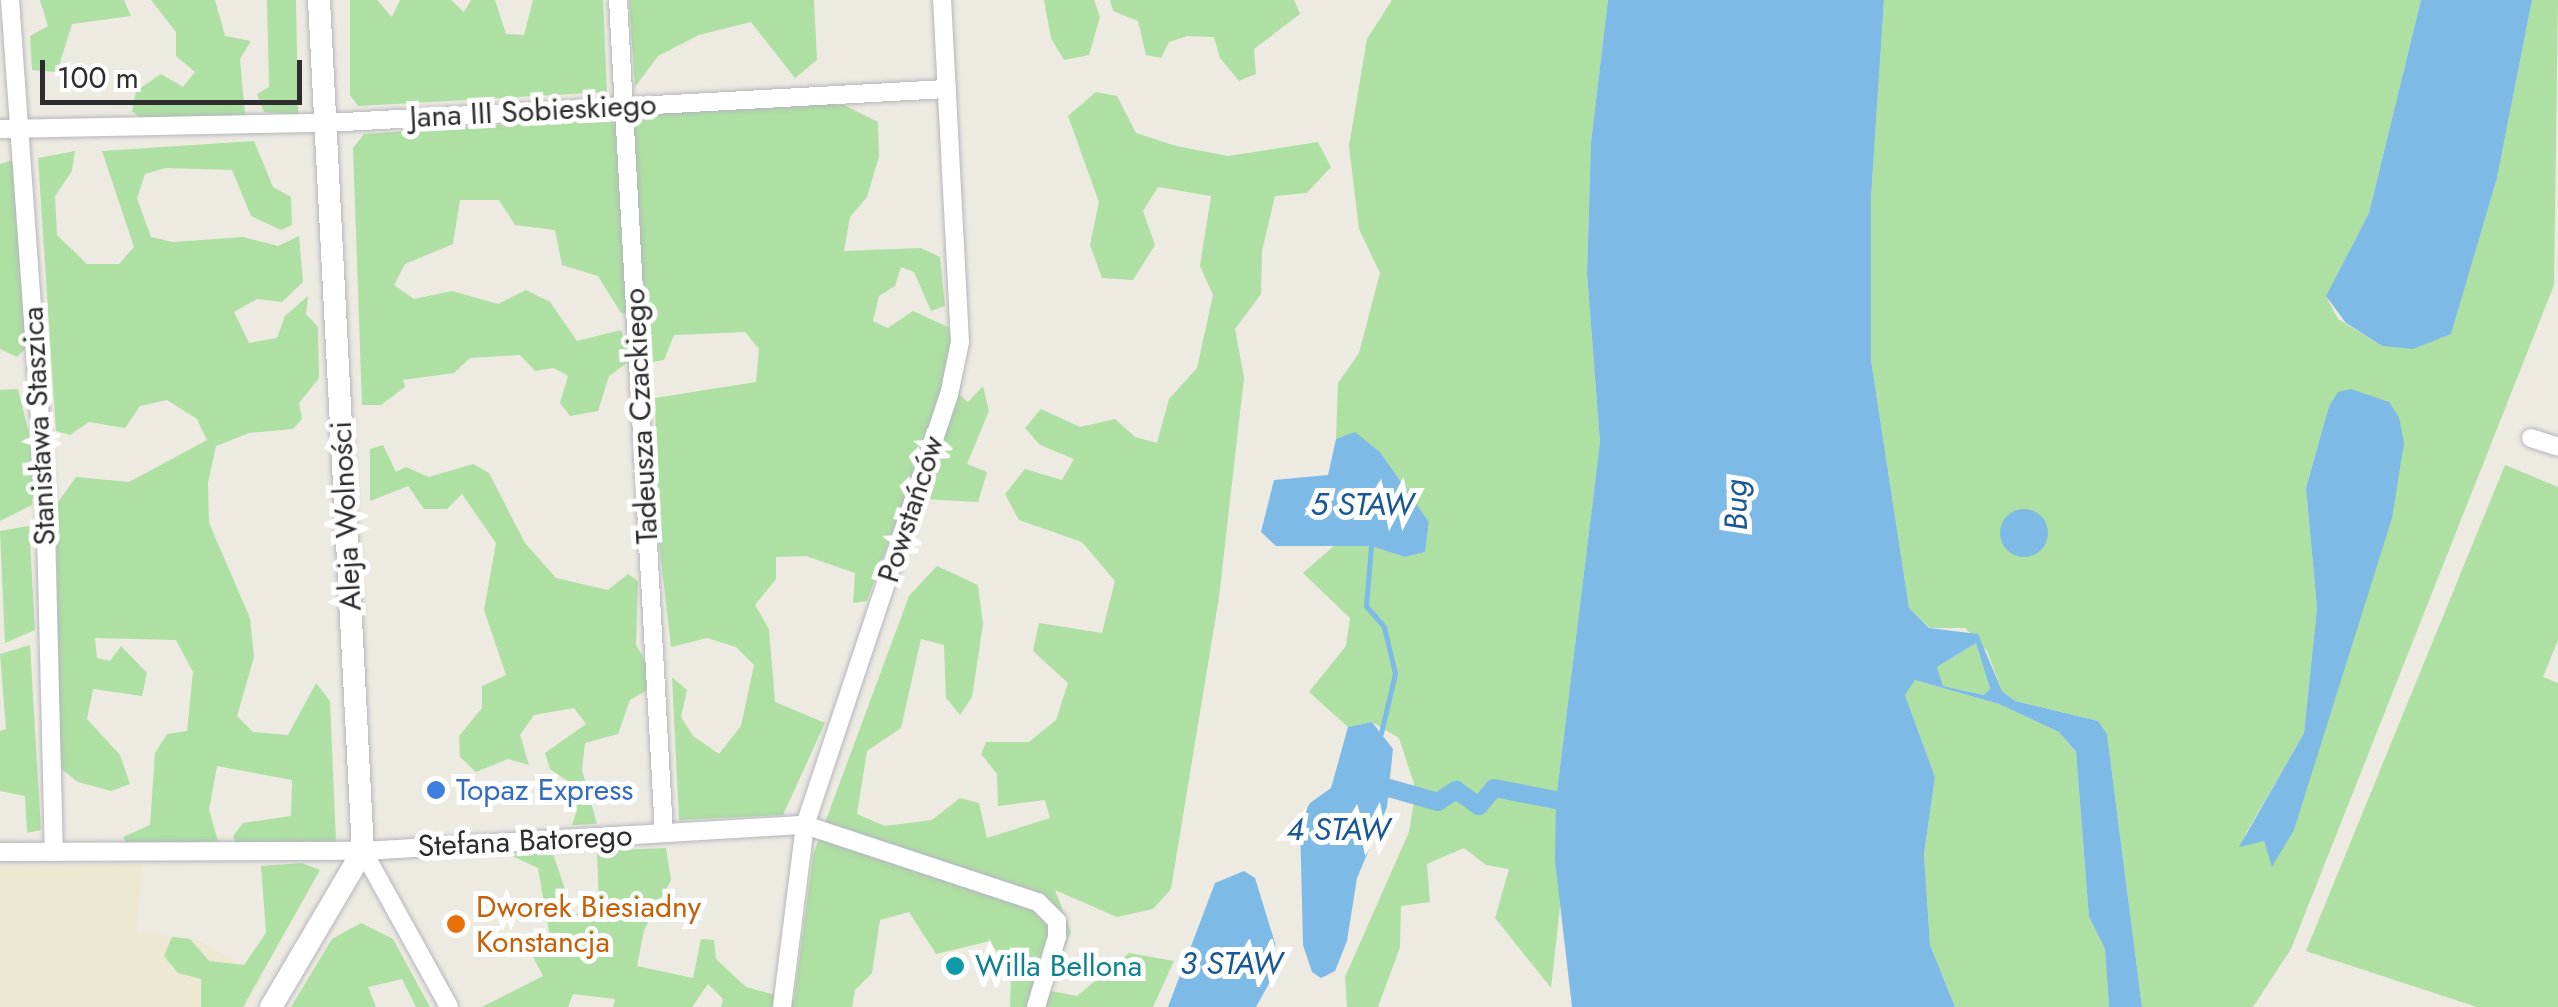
<!DOCTYPE html>
<meta charset="utf-8">
<style>
body{margin:0}
#map{position:relative;width:2558px;height:1007px;overflow:hidden;background:#edeae1;font-family:Jost,sans-serif}
div>[style]{position:absolute}
.education>*{inset:0;background:#ede8d2}
.green>*{inset:0;background:#aedfa3}
.water>*{inset:0;background:#7ebae6}
.round{border-radius:50%}
.stream>*{height:5px;margin:-2.5px;padding:0 2.5px;transform-origin:2.5px;border-radius:2.5px;background:#7ebae6}
.canal>*{height:18px;margin:-9px;padding:0 9px;transform-origin:9px;border-radius:9px;background:#7ebae6}
.roads{filter:drop-shadow(0 0 2px #b4b5bf) drop-shadow(0 0 2px #b4b5bf)}
.minor>*{height:18px;margin:-9px;padding:0 9px;transform-origin:9px;border-radius:9px;background:#fff}
.tertiary>*{height:22px;margin:-11px;padding:0 11px;transform-origin:11px;border-radius:11px;background:#fff}
.dots>*{width:28px;height:28px;translate:-50% -50%;box-sizing:border-box;border:5px solid #fff;border-radius:50%}
span{translate:-50% -50%;white-space:nowrap;text-align:center;line-height:1.15;-webkit-text-stroke:10px #fff;paint-order:stroke}
.street-label{font-size:30px;color:#2d2d2d}
.shop-label{font-size:30px;color:#366cbe}
.left{translate:0 -50%;text-align:left}
.food-label{font-size:30px;color:#c56008}
.culture-label{font-size:30px;color:#0d838f}
.water-label{font-size:32px;color:#195795;font-style:italic}
.scale{position:absolute;left:40px;top:60px;width:262px;height:45px;box-sizing:border-box;border:5px solid #2d2d2d;border-top:0;padding-left:12px;font-size:30px;line-height:35px;white-space:nowrap;color:#2d2d2d;-webkit-text-stroke:8px #fff;paint-order:stroke}
</style>
<div id="map">
<div class="education">
<div style="clip-path:polygon(142px 864px,137px 932px,198px 940px,263px 977px,245px 1007px,0 1007px,0 865px)"></div>
</div>
<div class="green">
<div style="clip-path:polygon(40px 0,124px 0,131px 16px,72px 24px,57px 72px,32px 70px,30px 36px,48px 26px)"></div>
<div style="clip-path:polygon(151px 0,215px 0,225px 36px,251px 41px,240px 59px,245px 115px,145px 122px,132px 111px,136px 91px,161px 74px,183px 87px,195px 72px,176px 56px,176px 32px)"></div>
<div style="clip-path:polygon(267px 0,296px 0,298px 115px,264px 112px,257px 94px,269px 87px)"></div>
<div style="clip-path:polygon(350px 0,377px 0,392px 17px,400px 0,451px 0,464px 12px,471px 0,495px 0,506px 34px,524px 35px,533px 0,603px 0,607px 92px,358px 106px,350px 95px)"></div>
<div style="clip-path:polygon(629px 0,814px 0,817px 60px,795px 78px,751px 22px,699px 35px,658px 56px,635px 87px)"></div>
<div style="clip-path:polygon(1044px 0,1094px 0,1100px 17px,1089px 55px,1064px 60px,1051px 38px)"></div>
<div style="clip-path:polygon(1110px 0,1294px 0,1300px 14px,1254px 49px,1256px 74px,1239px 81px,1220px 58px,1214px 37px,1187px 36px,1169px 42px,1161px 58px,1146px 55px,1138px 21px,1113px 11px)"></div>
<div style="clip-path:polygon(1392px 0,1608px 0,1591px 142px,1587px 273px,1600px 442px,1556px 800px,1560px 907px,1551px 988px,1495px 918px,1509px 869px,1486px 865px,1464px 848px,1427px 864px,1430px 902px,1401px 906px,1400px 947px,1378px 1007px,1347px 1007px,1345px 977px,1409px 832px,1416px 790px,1399px 738px,1372px 722px,1348px 727px,1309px 692px,1346px 646px,1350px 618px,1303px 573px,1335px 545px,1371px 546px,1405px 557px,1425px 552px,1429px 522px,1380px 452px,1355px 433px,1336px 439px,1338px 383px,1359px 353px,1380px 273px,1359px 229px,1349px 146px,1367px 39px)"></div>
<div style="clip-path:polygon(evenodd,1884px 0,2421px 0,2369px 213px,2326px 296px,2338px 319px,2382px 346px,2451px 333px,2497px 178px,2532px 0,2558px 0,2554px 285px,2291px 949px,2253px 1007px,2142px 1007px,2107px 734px,2098px 721px,2015px 701px,2002px 691px,1987px 651px,1965px 628px,1930px 628px,1909px 608px,1871px 360px,1871px 198px,1884px 0,2329px 406px,2312px 769px,2294px 830px,2272px 865px,2264px 841px,2245px 835px,2304px 733px,2317px 608px,2306px 488px,2329px 406px)"></div>
<div style="clip-path:polygon(1096px 92px,1117px 96px,1136px 133px,1176px 146px,1228px 156px,1318px 142px,1331px 167px,1307px 193px,1275px 196px,1262px 251px,1261px 294px,1235px 329px,1244px 378px,1219px 597px,1171px 889px,1153px 909px,1117px 917px,1055px 890px,1071px 932px,1046px 990px,1077px 996px,1129px 953px,1174px 961px,1153px 1007px,1010px 1007px,1011px 974px,990px 941px,936px 954px,909px 912px,880px 920px,872px 973px,855px 990px,852px 1007px,721px 1007px,723px 999px,708px 984px,692px 1007px,613px 1007px,615px 999px,573px 994px,568px 1007px,482px 1007px,543px 976px,529px 949px,550px 937px,538px 868px,512px 856px,552px 851px,574px 915px,599px 905px,597px 851px,666px 848px,671px 880px,644px 930px,637px 966px,693px 978px,701px 939px,714px 940px,716px 959px,746px 987px,794px 1000px,813px 855px,909px 596px,937px 566px,978px 585px,983px 624px,972px 697px,960px 715px,946px 698px,944px 645px,921px 639px,901px 728px,867px 751px,857px 814px,885px 826px,932px 820px,960px 798px,979px 803px,987px 838px,1050px 818px,1045px 800px,998px 806px,997px 774px,981px 754px,986px 742px,1029px 742px,1056px 720px,1068px 683px,1033px 651px,1039px 623px,1102px 633px,1115px 581px,1082px 542px,1019px 520px,1005px 494px,1025px 469px,1062px 480px,1074px 459px,1040px 445px,1025px 428px,1041px 409px,1080px 427px,1115px 419px,1135px 437px,1157px 443px,1169px 399px,1197px 368px,1213px 295px,1200px 266px,1211px 196px,1158px 187px,1143px 211px,1155px 245px,1133px 280px,1102px 278px,1090px 245px,1099px 202px,1068px 116px)"></div>
<div style="clip-path:polygon(814px 103px,844px 105px,878px 122px,879px 156px,867px 197px,850px 217px,844px 251px,921px 248px,940px 257px,945px 306px,931px 311px,914px 272px,901px 267px,895px 286px,879px 296px,873px 321px,888px 328px,913px 311px,948px 327px,964px 364px,960px 395px,968px 402px,983px 386px,989px 411px,967px 464px,987px 472px,978px 502px,905px 498px,867px 601px,853px 603px,855px 573px,806px 556px,776px 557px,776px 579px,755px 605px,769px 629px,775px 702px,825px 723px,783px 815px,679px 820px,672px 677px,687px 690px,681px 717px,693px 736px,719px 754px,741px 726px,754px 665px,736px 647px,707px 638px,671px 647px,659px 543px,655px 398px,756px 382px,759px 349px,745px 332px,674px 335px,664px 360px,651px 362px,649px 312px,621px 313px,598px 276px,562px 265px,555px 230px,515px 225px,499px 200px,460px 200px,453px 244px,405px 264px,394px 285px,414px 299px,452px 291px,498px 304px,526px 290px,550px 302px,577px 341px,621px 330px,631px 360px,609px 376px,598px 411px,570px 416px,560px 403px,568px 376px,554px 368px,535px 371px,520px 355px,470px 358px,454px 373px,403px 380px,405px 387px,381px 405px,362px 405px,353px 148px,364px 134px)"></div>
<div style="clip-path:polygon(254px 141px,273px 187px,291px 197px,292px 225px,281px 230px,251px 216px,232px 170px,166px 168px,145px 174px,137px 198px,151px 237px,173px 242px,243px 237px,278px 246px,299px 236px,303px 282px,282px 302px,257px 299px,234px 312px,249px 343px,277px 338px,285px 316px,308px 296px,306px 314px,318px 327px,319px 378px,299px 403px,302px 419px,293px 429px,249px 433px,216px 446px,208px 483px,209px 523px,250px 618px,254px 657px,237px 716px,253px 732px,288px 735px,316px 683px,330px 701px,336px 842px,236px 845px,233px 836px,243px 823px,291px 816px,292px 780px,217px 766px,209px 810px,218px 841px,128px 846px,123px 837px,150px 825px,155px 753px,167px 734px,187px 731px,193px 672px,176px 640px,95px 638px,97px 658px,110px 661px,121px 646px,147px 673px,142px 696px,93px 689px,87px 719px,120px 755px,130px 784px,111px 791px,78px 782px,60px 768px,56px 505px,76px 477px,129px 482px,207px 440px,197px 419px,167px 400px,140px 406px,125px 428px,89px 422px,70px 435px,56px 431px,38px 158px,75px 151px,72px 171px,55px 196px,57px 235px,87px 264px,119px 264px,134px 247px,102px 151px)"></div>
<div style="clip-path:polygon(13px 160px,28px 346px,17px 357px,0 349px,0 164px)"></div>
<div style="clip-path:polygon(18px 389px,36px 462px,32px 505px,0 521px,0 390px)"></div>
<div style="clip-path:polygon(383px 445px,396px 472px,406px 467px,429px 477px,473px 464px,489px 473px,525px 543px,556px 578px,608px 590px,628px 574px,638px 581px,636px 645px,646px 662px,646px 691px,630px 700px,618px 734px,585px 743px,582px 770px,597px 824px,572px 825px,577px 810px,572px 784px,550px 769px,545px 753px,586px 724px,574px 708px,534px 715px,520px 735px,529px 765px,508px 759px,476px 772px,460px 757px,459px 736px,482px 708px,482px 686px,506px 675px,484px 610px,496px 543px,462px 494px,447px 509px,424px 509px,408px 486px,370px 501px,370px 449px)"></div>
<div style="clip-path:polygon(2505px 465px,2558px 487px,2558px 640px,2543px 677px,2558px 683px,2558px 1007px,2477px 1007px,2306px 951px)"></div>
<div style="clip-path:polygon(29px 526px,35px 630px,5px 643px,0 531px)"></div>
<div style="clip-path:polygon(1976px 643px,1990px 689px,1985px 695px,1943px 686px,1937px 667px)"></div>
<div style="clip-path:polygon(30px 645px,41px 830px,27px 833px,25px 796px,0 791px,0 731px,6px 729px,0 654px)"></div>
<div style="clip-path:polygon(1915px 680px,1999px 704px,2059px 732px,2076px 753px,2089px 917px,2105px 949px,2109px 1007px,1955px 1007px,1930px 945px,1924px 854px,1935px 777px,1905px 695px)"></div>
<div style="clip-path:polygon(302px 863px,320px 870px,243px 1007px,201px 1007px,201px 979px,178px 973px,164px 956px,172px 937px,190px 939px,209px 961px,244px 965px,266px 933px,261px 866px)"></div>
<div style="clip-path:polygon(361px 923px,393px 939px,430px 1007px,416px 1007px,402px 979px,368px 987px,376px 1007px,291px 1007px,332px 939px)"></div>
</div>
<div class="water">
<div style="clip-path:polygon(evenodd,1608px 0,1884px 0,1871px 198px,1871px 360px,1909px 608px,1929px 628px,1978px 634px,2002px 691px,2015px 701px,2098px 721px,2107px 734px,2142px 1007px,2109px 1007px,2105px 949px,2089px 917px,2076px 752px,2059px 732px,1999px 704px,1915px 680px,1905px 695px,1935px 777px,1924px 854px,1930px 945px,1955px 1007px,1572px 1007px,1555px 861px,1556px 800px,1600px 442px,1587px 273px,1591px 142px,1608px 0,1976px 643px,1990px 689px,1984px 695px,1943px 686px,1937px 667px,1976px 643px)"></div>
<div style="clip-path:polygon(2421px 0,2532px 0,2497px 178px,2451px 334px,2413px 349px,2382px 346px,2346px 323px,2326px 296px,2369px 213px)"></div>
<div style="clip-path:polygon(2351px 389px,2389px 402px,2399px 417px,2404px 443px,2392px 518px,2294px 830px,2272px 867px,2264px 841px,2239px 847px,2304px 733px,2317px 608px,2306px 488px,2329px 406px,2338px 392px)"></div>
<div style="clip-path:polygon(1355px 432px,1380px 452px,1429px 522px,1425px 552px,1405px 557px,1371px 546px,1276px 546px,1261px 532px,1274px 480px,1328px 475px,1336px 439px)"></div>
<div class="round" style="left:2000px;top:509px;width:48px;height:48px"></div>
<div style="clip-path:polygon(1372px 722px,1393px 749px,1387px 807px,1357px 878px,1347px 941px,1335px 971px,1321px 978px,1312px 972px,1303px 945px,1300px 821px,1310px 803px,1331px 788px,1348px 727px)"></div>
<div style="clip-path:polygon(1244px 871px,1255px 878px,1275px 943px,1272px 978px,1256px 1007px,1168px 1007px,1215px 883px)"></div>
</div>
<div class="stream">
<div style="left:1371px;top:546px;width:60px;rotate:94.8deg"></div>
<div style="left:1366px;top:606px;width:28px;rotate:49deg"></div>
<div style="left:1384px;top:627px;width:47px;rotate:76.6deg"></div>
<div style="left:1395px;top:673px;width:62px;rotate:103.1deg"></div>
</div>
<div class="canal">
<div style="left:1389px;top:788px;width:51px;rotate:15.9deg"></div>
<div style="left:1438px;top:802px;width:22px;rotate:-34deg"></div>
<div style="left:1456px;top:790px;width:28px;rotate:35deg"></div>
<div style="left:1479px;top:806px;width:23px;rotate:-50deg"></div>
<div style="left:1494px;top:788px;width:63px;rotate:11deg"></div>
</div>
<div class="roads">
<div class="minor">
<div style="left:10px;top:0;width:490px;rotate:85.9deg"></div>
<div style="left:45px;top:489px;width:363px;rotate:88.6deg"></div>
<div style="left:618px;top:0;width:833px;rotate:86.84deg"></div>
<div style="left:0;top:129px;width:326px;rotate:-1.1deg"></div>
<div style="left:326px;top:123px;width:621px;rotate:-3.14deg"></div>
<div style="left:2531px;top:438px;width:28px;rotate:18deg"></div>
<div style="left:363px;top:851px;width:178px;rotate:61.1deg"></div>
<div style="left:0;top:852px;width:363px;rotate:-0.2deg"></div>
<div style="left:363px;top:851px;width:443px;rotate:-3.4deg"></div>
<div style="left:805px;top:825px;width:245px;rotate:18.3deg"></div>
<div style="left:1038px;top:902px;width:27px;rotate:45deg"></div>
<div style="left:1057px;top:921px;width:16px;rotate:90deg"></div>
<div style="left:1057px;top:937px;width:73px;rotate:106.7deg"></div>
<div style="left:782px;top:1007px;width:183px;rotate:-82.8deg"></div>
<div style="left:805px;top:825px;width:453px;rotate:-71.5deg"></div>
<div style="left:949px;top:395px;width:54px;rotate:-78.3deg"></div>
<div style="left:960px;top:342px;width:342px;rotate:-93deg"></div>
</div>
<div class="tertiary">
<div style="left:271px;top:1007px;width:181px;rotate:-59.5deg"></div>
<div style="left:363px;top:851px;width:852px;rotate:-92.96deg"></div>
</div>
</div>
<div class="dots">
<div style="left:436px;top:790px;background:#3f7fe0"></div>
<div style="left:456px;top:924px;background:#e8710a"></div>
<div style="left:955px;top:966px;background:#0f9aa8"></div>
</div>
<div class="street-label">
<span style="left:533px;top:111px;rotate:-3deg">Jana III Sobieskiego</span>
<span style="left:641px;top:416px;rotate:-93deg">Tadeusza Czackiego</span>
<span style="left:39px;top:426px;rotate:-93deg">Stanisława Staszica</span>
<span style="left:911px;top:509px;rotate:-72deg">Powstańców</span>
<span style="left:346px;top:516px;rotate:-93deg">Aleja Wolności</span>
<span style="left:525px;top:841px;rotate:-3deg">Stefana Batorego</span>
</div>
<div class="shop-label">
<span class="left" style="left:456px;top:790px">Topaz Express</span>
</div>
<div class="food-label">
<span class="left" style="left:476px;top:924px">Dworek Biesiadny<br>Konstancja</span>
</div>
<div class="culture-label">
<span class="left" style="left:975px;top:966px">Willa Bellona</span>
</div>
<div class="water-label">
<span style="left:1362px;top:504px">5 STAW</span>
<span style="left:1736px;top:505px;rotate:-91deg">Bug</span>
<span style="left:1338px;top:829px">4 STAW</span>
<span style="left:1231px;top:963px">3 STAW</span>
</div>
<div class="scale">100 m</div>
</div>
